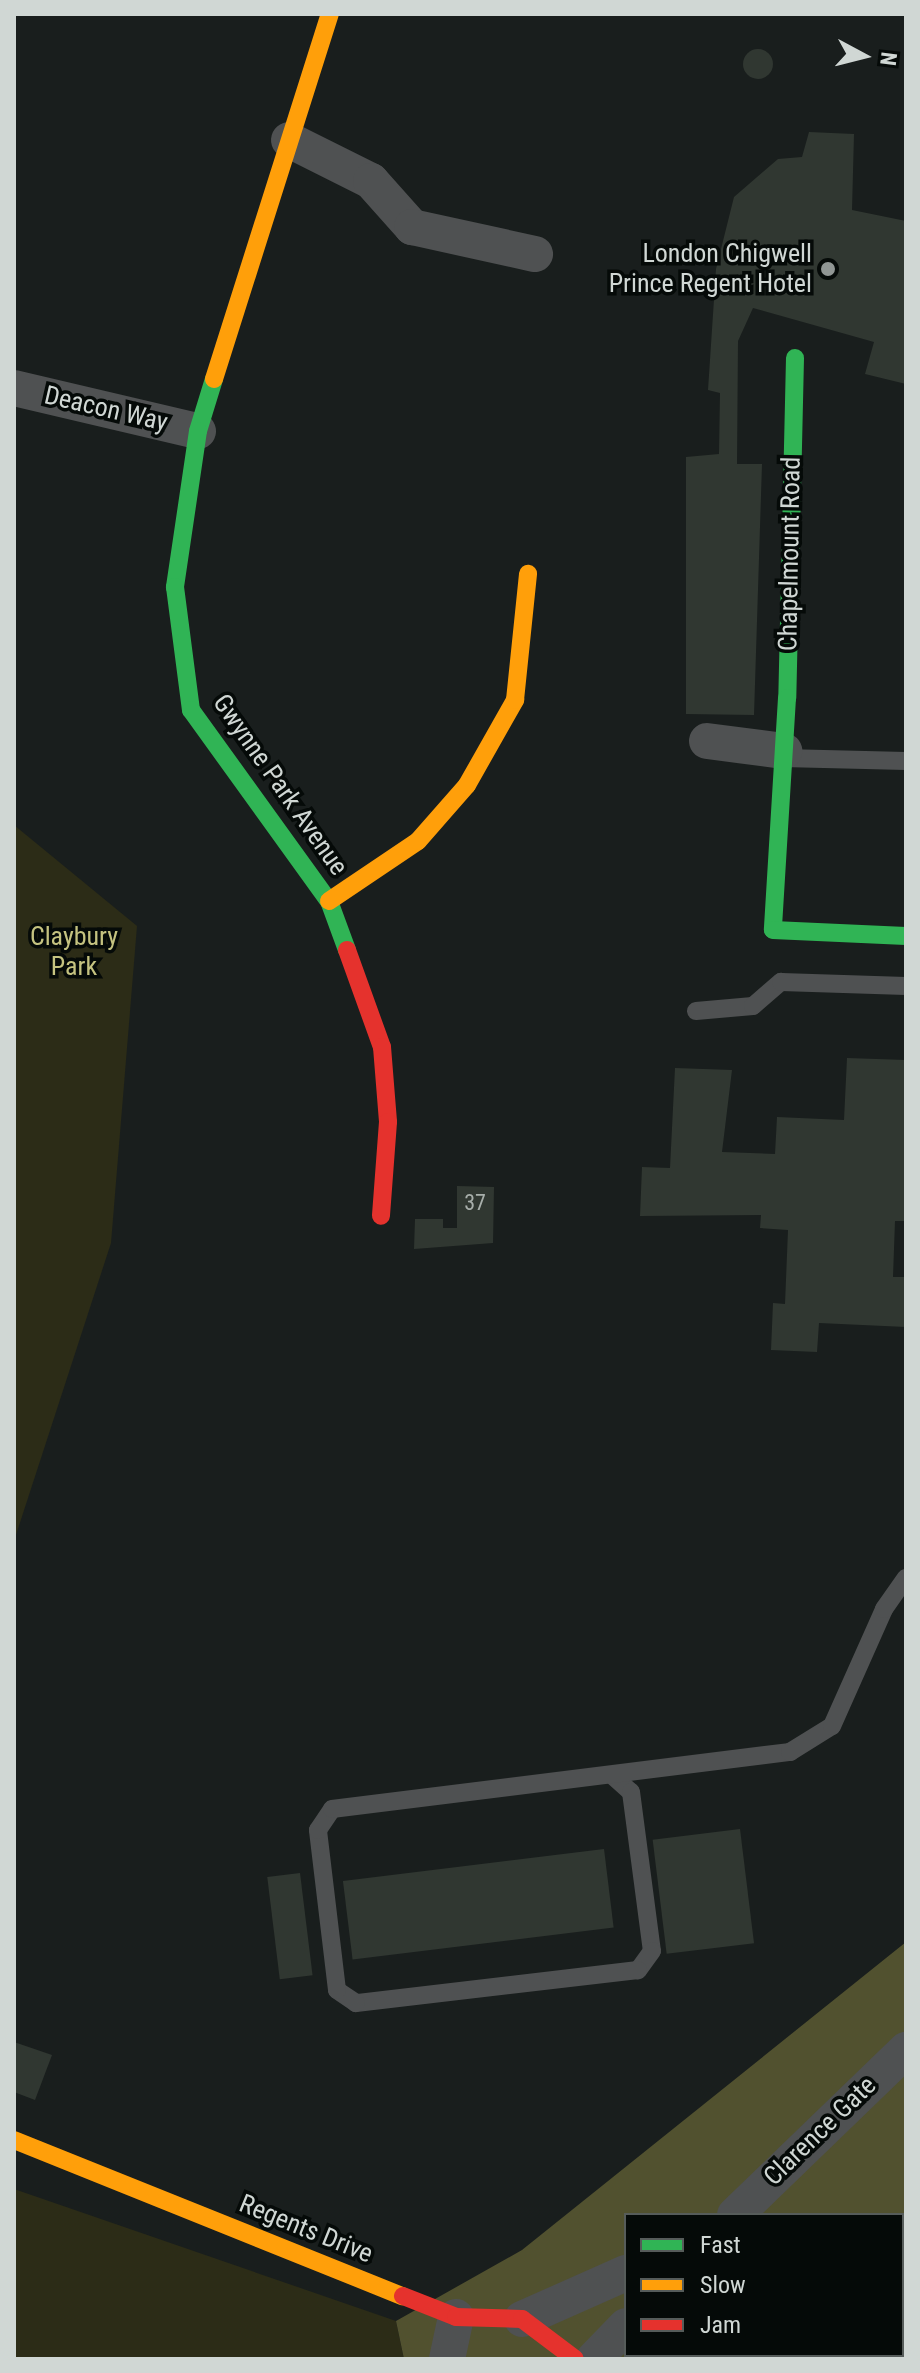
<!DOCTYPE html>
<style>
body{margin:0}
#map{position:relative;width:920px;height:2373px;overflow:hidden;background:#191e1d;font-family:"Roboto Condensed",sans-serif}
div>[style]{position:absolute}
.green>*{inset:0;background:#2c2c17}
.forest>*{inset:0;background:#51512f}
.building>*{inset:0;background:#303731;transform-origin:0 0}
.round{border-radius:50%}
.lane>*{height:18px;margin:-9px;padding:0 9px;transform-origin:9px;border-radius:9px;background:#4f5152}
.street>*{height:36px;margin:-18px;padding:0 18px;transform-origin:18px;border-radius:18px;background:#4f5152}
.fast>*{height:18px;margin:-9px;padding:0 9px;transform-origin:9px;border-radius:9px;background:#30b455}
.slow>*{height:18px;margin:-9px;padding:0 9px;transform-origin:9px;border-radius:9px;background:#ff9f0a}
.jam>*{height:18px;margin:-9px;padding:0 9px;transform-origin:9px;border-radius:9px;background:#e5322d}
.dots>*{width:22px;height:22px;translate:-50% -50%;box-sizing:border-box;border:4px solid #050a08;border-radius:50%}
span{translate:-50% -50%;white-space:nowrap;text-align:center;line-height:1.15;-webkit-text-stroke:7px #050a08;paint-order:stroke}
.number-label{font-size:22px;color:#a8afab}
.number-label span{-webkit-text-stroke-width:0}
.poi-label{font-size:26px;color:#d0d7d4}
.right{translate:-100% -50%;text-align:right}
.street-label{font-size:26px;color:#d0d7d4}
.park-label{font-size:26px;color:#c5c380}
.frame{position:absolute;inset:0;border:16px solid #d0d7d4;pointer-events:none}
.legend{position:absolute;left:624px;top:2213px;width:280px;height:144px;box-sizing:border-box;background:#050a08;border:2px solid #565c5a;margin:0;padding:10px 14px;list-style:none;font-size:24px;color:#d0d7d4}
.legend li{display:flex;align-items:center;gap:16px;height:40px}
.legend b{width:40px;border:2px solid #565c5a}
.north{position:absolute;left:824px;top:16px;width:80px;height:80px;-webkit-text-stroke:6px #050a08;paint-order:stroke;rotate:97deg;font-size:22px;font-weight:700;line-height:32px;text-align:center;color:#d0d7d4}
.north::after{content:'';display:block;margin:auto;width:28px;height:36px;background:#d0d7d4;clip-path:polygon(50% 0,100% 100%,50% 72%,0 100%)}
</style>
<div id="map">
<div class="green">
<div style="clip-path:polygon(14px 825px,137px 926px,111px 1243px,14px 1541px)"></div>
<div style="clip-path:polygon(14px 2189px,396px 2321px,404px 2359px,14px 2359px)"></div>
</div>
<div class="forest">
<div style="clip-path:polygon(evenodd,906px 1942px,906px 2359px,404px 2359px,396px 2321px,522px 2250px,906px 1942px,626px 2215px,902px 2215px,902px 2355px,626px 2355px,626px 2215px)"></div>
</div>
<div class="building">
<div class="round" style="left:743px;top:49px;width:30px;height:30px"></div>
<div style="clip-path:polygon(809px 132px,854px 134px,852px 210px,906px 221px,906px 384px,865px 374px,874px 342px,753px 308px,738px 341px,737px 464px,762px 464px,754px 715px,686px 714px,686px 457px,719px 454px,720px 393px,708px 390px,716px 269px,734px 197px,778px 159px,802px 157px)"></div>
<div style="clip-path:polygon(847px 1058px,906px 1060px,906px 1221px,895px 1221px,893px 1277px,906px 1277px,906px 1327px,819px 1323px,817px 1352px,771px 1350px,773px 1303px,785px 1304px,788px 1230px,760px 1228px,761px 1215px,640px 1216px,642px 1167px,670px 1168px,675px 1068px,732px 1070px,722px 1152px,775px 1154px,777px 1117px,844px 1120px)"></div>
<div style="clip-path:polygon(457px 1186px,494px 1187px,493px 1243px,414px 1249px,415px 1219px,443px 1219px,443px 1228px,457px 1228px)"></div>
<div style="left:740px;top:1829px;width:115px;height:88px;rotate:83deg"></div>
<div style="left:604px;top:1849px;width:79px;height:263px;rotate:83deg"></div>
<div style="left:300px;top:1873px;width:103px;height:33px;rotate:83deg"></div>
<div style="clip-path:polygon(14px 2042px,52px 2055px,35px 2100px,14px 2092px)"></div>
</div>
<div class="lane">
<div style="left:783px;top:758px;width:123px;rotate:1.4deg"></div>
<div style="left:696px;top:1011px;width:57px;rotate:-5deg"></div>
<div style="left:753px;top:1006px;width:37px;rotate:-41deg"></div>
<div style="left:781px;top:982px;width:125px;rotate:1.8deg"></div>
<div style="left:613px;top:1776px;width:24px;rotate:42deg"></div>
<div style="left:631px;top:1792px;width:160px;rotate:82.5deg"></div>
<div style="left:652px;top:1951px;width:24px;rotate:126deg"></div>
<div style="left:638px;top:1970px;width:284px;rotate:173.3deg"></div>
<div style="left:356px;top:2003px;width:23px;rotate:-146deg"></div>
<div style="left:337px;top:1990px;width:161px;rotate:-96.8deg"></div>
<div style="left:318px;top:1830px;width:25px;rotate:-56deg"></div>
<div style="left:332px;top:1809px;width:462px;rotate:-7.1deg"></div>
<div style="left:790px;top:1752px;width:49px;rotate:-31.8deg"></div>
<div style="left:832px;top:1726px;width:128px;rotate:-66deg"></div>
<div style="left:884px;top:1609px;width:38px;rotate:-55deg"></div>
</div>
<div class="street">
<div style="left:289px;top:140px;width:92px;rotate:26.6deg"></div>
<div style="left:371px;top:181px;width:62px;rotate:48.3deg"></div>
<div style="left:412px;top:227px;width:126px;rotate:12.4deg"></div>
<div style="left:14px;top:388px;width:189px;rotate:13.2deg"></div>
<div style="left:707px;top:741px;width:78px;rotate:7.4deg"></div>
<div style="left:735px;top:2215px;width:238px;rotate:-44deg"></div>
<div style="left:522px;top:2319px;width:114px;rotate:-23.9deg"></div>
<div style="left:447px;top:2359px;width:43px;rotate:-77.9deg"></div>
<div style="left:594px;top:2359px;width:46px;rotate:-45.9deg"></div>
</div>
<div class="fast">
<div style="left:795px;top:358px;width:340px;rotate:91.3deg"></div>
<div style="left:787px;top:698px;width:232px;rotate:93.5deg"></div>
<div style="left:773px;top:930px;width:133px;rotate:2.6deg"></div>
<div style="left:214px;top:379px;width:54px;rotate:107.1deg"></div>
<div style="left:198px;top:431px;width:158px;rotate:98.4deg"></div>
<div style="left:175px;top:587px;width:124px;rotate:82.6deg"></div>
<div style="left:191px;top:710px;width:236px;rotate:54.2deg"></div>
<div style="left:329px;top:901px;width:52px;rotate:69.8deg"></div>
</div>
<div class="slow">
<div style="left:214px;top:379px;width:383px;rotate:-72.4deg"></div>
<div style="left:329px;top:901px;width:107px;rotate:-34deg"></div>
<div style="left:418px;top:841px;width:74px;rotate:-48.8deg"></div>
<div style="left:467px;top:785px;width:98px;rotate:-60.5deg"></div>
<div style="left:515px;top:700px;width:127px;rotate:-84.1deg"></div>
<div style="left:14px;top:2140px;width:419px;rotate:21.9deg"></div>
</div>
<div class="jam">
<div style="left:347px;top:950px;width:103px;rotate:70.2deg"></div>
<div style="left:382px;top:1047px;width:75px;rotate:85.4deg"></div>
<div style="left:388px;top:1122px;width:94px;rotate:94.3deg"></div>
<div style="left:403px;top:2296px;width:57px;rotate:21.6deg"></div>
<div style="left:456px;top:2317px;width:66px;rotate:1.7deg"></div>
<div style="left:522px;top:2319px;width:66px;rotate:37deg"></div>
</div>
<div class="dots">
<div style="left:828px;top:269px;background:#909694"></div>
</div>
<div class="number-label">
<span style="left:475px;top:1203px">37</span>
</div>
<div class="poi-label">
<span class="right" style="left:812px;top:269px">London Chigwell<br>Prince Regent Hotel</span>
</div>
<div class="street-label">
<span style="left:106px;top:409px;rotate:13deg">Deacon Way</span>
<span style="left:790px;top:554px;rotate:-89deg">Chapelmount Road</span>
<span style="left:280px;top:785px;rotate:55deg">Gwynne Park Avenue</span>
<span style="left:820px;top:2131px;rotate:-44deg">Clarence Gate</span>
<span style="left:306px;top:2229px;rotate:22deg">Regents Drive</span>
</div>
<div class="park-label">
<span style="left:74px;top:952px">Claybury<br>Park</span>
</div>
<div class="frame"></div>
<ul class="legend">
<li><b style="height:10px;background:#30b455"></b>Fast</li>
<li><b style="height:10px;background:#ff9f0a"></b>Slow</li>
<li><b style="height:10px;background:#e5322d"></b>Jam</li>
</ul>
<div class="north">N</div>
</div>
